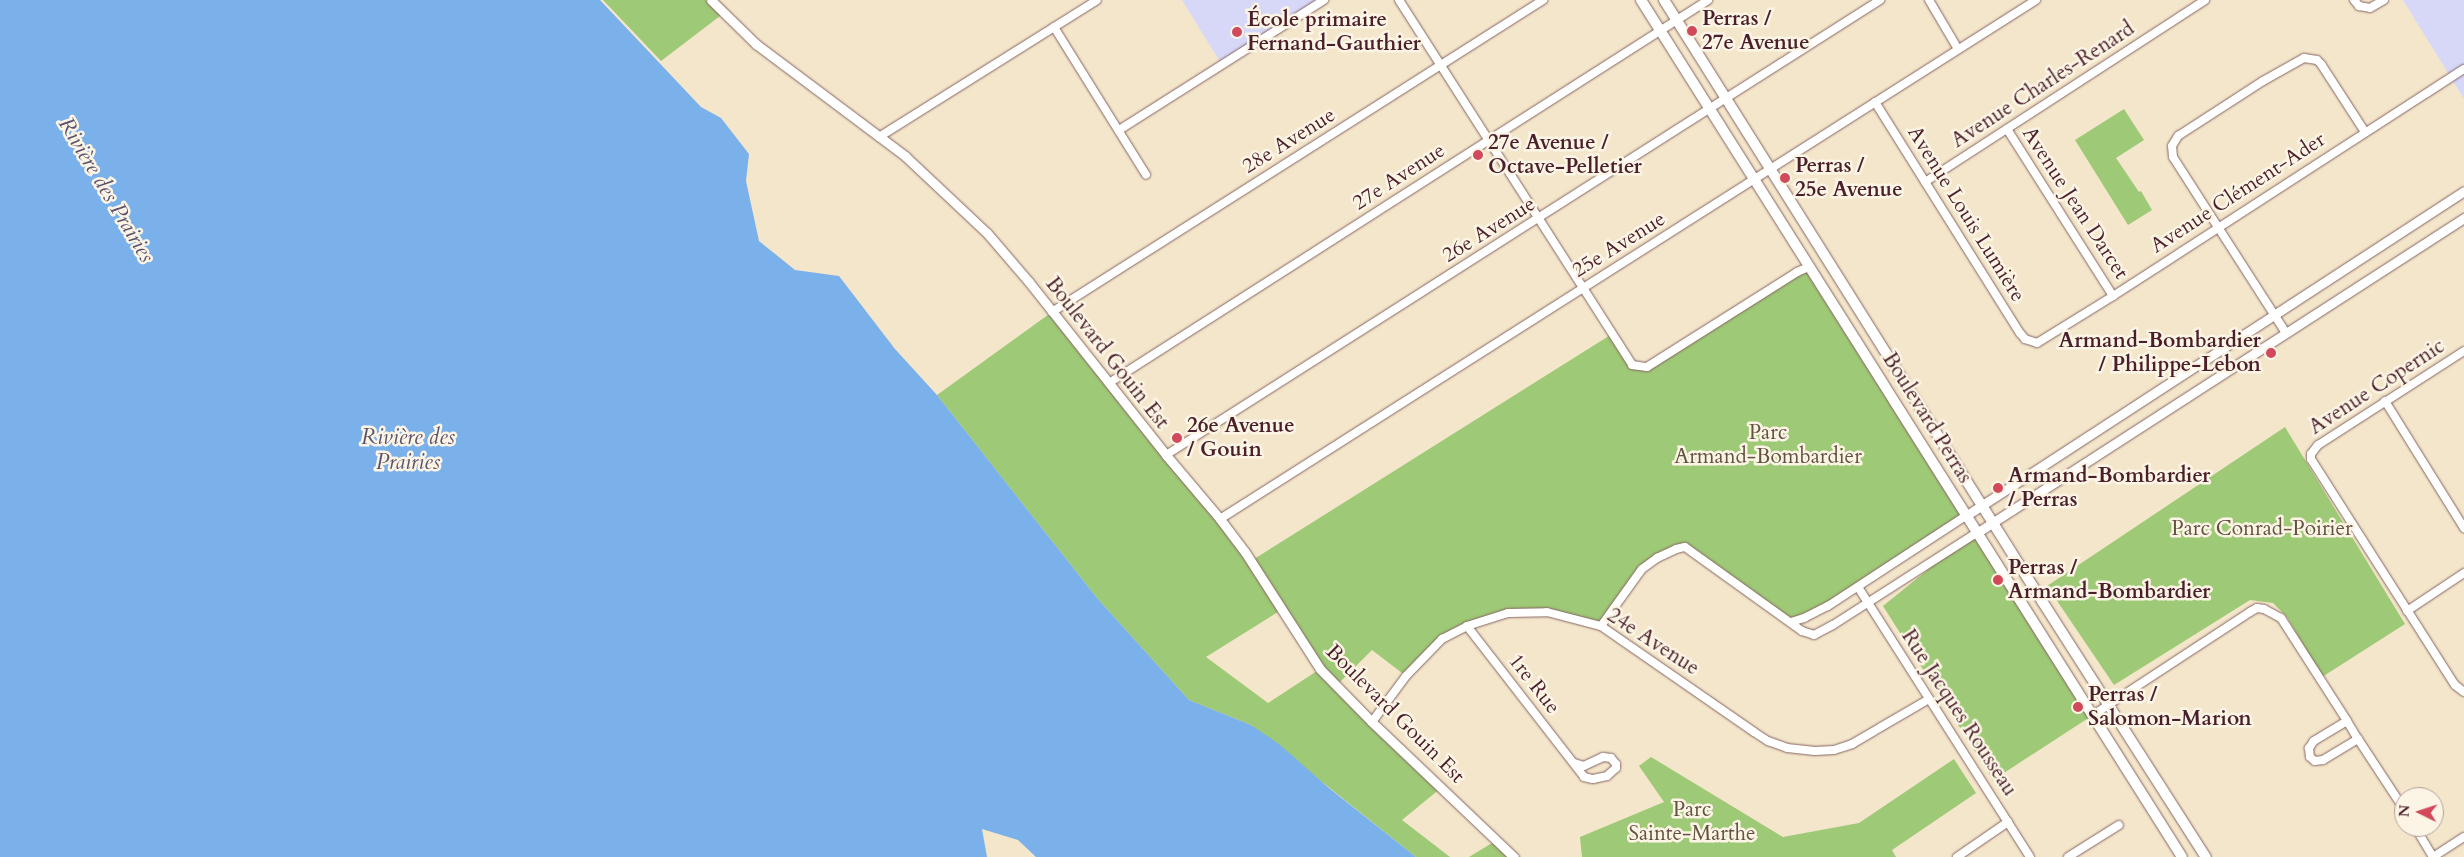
<!DOCTYPE html>
<meta charset="utf-8">
<style>
body{margin:0}
#map{position:relative;width:2464px;height:857px;overflow:hidden;background:#f4e6cb;font-family:Cardo,serif}
div>[style]{position:absolute}
.built>*{inset:0;background:#d7d7f8}
.green>*{inset:0;background:#9ec976}
.water>*{inset:0;background:#7bb1ea}
.roads{filter:drop-shadow(0 0 1px #866563) drop-shadow(0 0 1px #866563)}
.minor>*{height:8px;margin:-4px;padding:0 4px;transform-origin:4px;border-radius:4px;background:#fff}
.tertiary>*{height:9px;margin:-4.5px;padding:0 4.5px;transform-origin:4.5px;border-radius:4.5px;background:#fff}
.secondary>*{height:10px;margin:-5px;padding:0 5px;transform-origin:5px;border-radius:5px;background:#fff}
.dots>*{width:14px;height:14px;translate:-50% -50%;box-sizing:border-box;border:2px solid #fcf5e5;border-radius:50%}
span{translate:-50% -50%;white-space:nowrap;text-align:center;line-height:1.15;-webkit-text-stroke:5px #fcf5e5;paint-order:stroke}
.poi-label{font-size:21px;color:#4a1f2b;font-weight:700}
.left{translate:0 -50%;text-align:left}
.right{translate:-100% -50%;text-align:right}
.street-label{font-size:21px;color:#4a1f2b}
.park-label{font-size:21px;color:#635242}
.water-label{font-size:22px;color:#5b526e;font-style:italic}
.north{position:absolute;left:2394px;top:787px;width:50px;height:50px;box-sizing:border-box;background:#fcf5e5;border:1px solid #b59f9b;border-radius:50%;rotate:274deg;font-size:14px;font-weight:700;line-height:20px;text-align:center;color:#4a1f2b}
.north::after{content:'';display:block;margin:auto;width:18px;height:22px;background:#d1495b;clip-path:polygon(50% 0,100% 100%,50% 72%,0 100%)}
</style>
<div id="map">
<div class="built">
<div style="clip-path:polygon(1182px 0,1324px 0,1222px 65px)"></div>
<div style="clip-path:polygon(2403px 0,2464px 0,2464px 99px)"></div>
</div>
<div class="green">
<div style="clip-path:polygon(603px 0,712px 0,724px 13px,661px 61px)"></div>
<div style="clip-path:polygon(2124px 109px,2144px 140px,2116px 158px,2139px 192px,2141px 191px,2152px 210px,2128px 225px,2075px 140px)"></div>
<div style="clip-path:polygon(evenodd,1809px 267px,1967px 515px,1858px 587px,1791px 622px,1685px 547px,1649px 563px,1601px 626px,1574px 617px,1508px 613px,1442px 639px,1406px 676px,1372px 650px,1339px 683px,1441px 788px,1402px 820px,1450px 857px,1416px 857px,1251px 725px,1189px 700px,1097px 598px,937px 395px,1052px 312px,1251px 561px,1612px 334px,1628px 361px,1642px 368px,1809px 267px,1281px 610px,1320px 669px,1268px 703px,1206px 657px,1281px 610px)"></div>
<div style="clip-path:polygon(2285px 427px,2405px 624px,2322px 677px,2287px 617px,2273px 603px,2250px 600px,2114px 685px,2047px 586px)"></div>
<div style="clip-path:polygon(1978px 532px,2093px 715px,1993px 780px,1883px 606px,1962px 542px)"></div>
<div style="clip-path:polygon(1651px 757px,1783px 837px,1859px 823px,1954px 759px,1976px 793px,1892px 850px,1896px 857px,1582px 857px,1580px 837px,1664px 802px,1639px 766px)"></div>
<div style="clip-path:polygon(1497px 840px,1514px 857px,1469px 857px)"></div>
</div>
<div class="water">
<div style="clip-path:polygon(0 0,600px 0,701px 107px,721px 118px,749px 154px,746px 181px,759px 241px,795px 270px,839px 276px,895px 349px,937px 395px,1097px 598px,1189px 700px,1251px 725px,1279px 744px,1329px 788px,1416px 857px,1036px 857px,1018px 840px,982px 829px,987px 857px,0 857px)"></div>
</div>
<div class="roads">
<div class="minor">
<div style="left:1399px;top:0;width:433px;rotate:57.4deg"></div>
<div style="left:1632px;top:365px;width:15px;rotate:8deg"></div>
<div style="left:1647px;top:367px;width:178px;rotate:-32.3deg"></div>
<div style="left:1797px;top:272px;width:13px;rotate:-23deg"></div>
<div style="left:1929px;top:0;width:57px;rotate:59.4deg"></div>
<div style="left:2354px;top:0;width:8px;rotate:50deg"></div>
<div style="left:2359px;top:6px;width:11px;rotate:10deg"></div>
<div style="left:2370px;top:8px;width:16px;rotate:-30deg"></div>
<div style="left:1054px;top:27px;width:174px;rotate:58.1deg"></div>
<div style="left:1875px;top:102px;width:273px;rotate:57.9deg"></div>
<div style="left:2020px;top:333px;width:8px;rotate:50deg"></div>
<div style="left:2025px;top:339px;width:13px;rotate:18deg"></div>
<div style="left:2037px;top:343px;width:89px;rotate:-31.7deg"></div>
<div style="left:2113px;top:296px;width:418px;rotate:-32.9deg"></div>
<div style="left:2007px;top:129px;width:198px;rotate:57.6deg"></div>
<div style="left:1119px;top:130px;width:243px;rotate:-32.4deg"></div>
<div style="left:879px;top:137px;width:257px;rotate:-32.1deg"></div>
<div style="left:1925px;top:182px;width:334px;rotate:-33deg"></div>
<div style="left:1052px;top:312px;width:582px;rotate:-32.43deg"></div>
<div style="left:2286px;top:333px;width:209px;rotate:-122.7deg"></div>
<div style="left:2173px;top:157px;width:11px;rotate:-95deg"></div>
<div style="left:2172px;top:146px;width:12px;rotate:-59deg"></div>
<div style="left:2178px;top:136px;width:101px;rotate:-32.9deg"></div>
<div style="left:2263px;top:81px;width:47px;rotate:-29.3deg"></div>
<div style="left:2304px;top:58px;width:13px;rotate:9deg"></div>
<div style="left:2317px;top:60px;width:6px;rotate:45deg"></div>
<div style="left:2321px;top:64px;width:81px;rotate:57.1deg"></div>
<div style="left:2464px;top:351px;width:174px;rotate:147.2deg"></div>
<div style="left:2318px;top:445px;width:11px;rotate:128deg"></div>
<div style="left:2311px;top:454px;width:5px;rotate:90deg"></div>
<div style="left:2311px;top:459px;width:268px;rotate:57.5deg"></div>
<div style="left:2455px;top:685px;width:11px;rotate:38deg"></div>
<div style="left:1109px;top:383px;width:711px;rotate:-32.59deg"></div>
<div style="left:2385px;top:401px;width:150px;rotate:58.1deg"></div>
<div style="left:1166px;top:455px;width:847px;rotate:-32.51deg"></div>
<div style="left:1220px;top:519px;width:967px;rotate:-32.46deg"></div>
<div style="left:1858px;top:587px;width:320px;rotate:57.5deg"></div>
<div style="left:2407px;top:611px;width:69px;rotate:-33.7deg"></div>
<div style="left:1791px;top:622px;width:14px;rotate:-17deg"></div>
<div style="left:1804px;top:618px;width:27px;rotate:-27deg"></div>
<div style="left:1828px;top:606px;width:166px;rotate:-33.2deg"></div>
<div style="left:1467px;top:626px;width:191px;rotate:52.2deg"></div>
<div style="left:1584px;top:777px;width:9px;rotate:13deg"></div>
<div style="left:1593px;top:779px;width:14px;rotate:-12deg"></div>
<div style="left:1607px;top:776px;width:12px;rotate:-42deg"></div>
<div style="left:1616px;top:768px;width:4px;rotate:-90deg"></div>
<div style="left:1616px;top:764px;width:8px;rotate:-130deg"></div>
<div style="left:1611px;top:758px;width:8px;rotate:-173deg"></div>
<div style="left:1603px;top:757px;width:21px;rotate:155deg"></div>
<div style="left:1584px;top:766px;width:10px;rotate:-163deg"></div>
<div style="left:1601px;top:626px;width:70px;rotate:-54.3deg"></div>
<div style="left:1642px;top:569px;width:19px;rotate:-36deg"></div>
<div style="left:1657px;top:558px;width:21px;rotate:-25deg"></div>
<div style="left:1676px;top:549px;width:9px;rotate:-13deg"></div>
<div style="left:1685px;top:547px;width:144px;rotate:35.7deg"></div>
<div style="left:1802px;top:631px;width:13px;rotate:18deg"></div>
<div style="left:1814px;top:635px;width:21px;rotate:-28deg"></div>
<div style="left:1833px;top:625px;width:172px;rotate:-32.7deg"></div>
<div style="left:2093px;top:715px;width:188px;rotate:-33.3deg"></div>
<div style="left:2250px;top:612px;width:8px;rotate:-30deg"></div>
<div style="left:2257px;top:608px;width:7px;rotate:8deg"></div>
<div style="left:2264px;top:609px;width:19px;rotate:28deg"></div>
<div style="left:2281px;top:618px;width:122px;rotate:57.3deg"></div>
<div style="left:2347px;top:721px;width:39px;rotate:149deg"></div>
<div style="left:2314px;top:741px;width:9px;rotate:126deg"></div>
<div style="left:2309px;top:748px;width:9px;rotate:84deg"></div>
<div style="left:2310px;top:757px;width:6px;rotate:39deg"></div>
<div style="left:2315px;top:761px;width:8px;rotate:-7deg"></div>
<div style="left:2323px;top:760px;width:41px;rotate:-31deg"></div>
<div style="left:2358px;top:739px;width:84px;rotate:56.7deg"></div>
<div style="left:2347px;top:721px;width:21px;rotate:59deg"></div>
<div style="left:1372px;top:722px;width:57px;rotate:-53.5deg"></div>
<div style="left:1406px;top:676px;width:52px;rotate:-45.8deg"></div>
<div style="left:1442px;top:639px;width:28px;rotate:-27deg"></div>
<div style="left:1467px;top:626px;width:43px;rotate:-17.6deg"></div>
<div style="left:1508px;top:613px;width:39px;rotate:-1deg"></div>
<div style="left:1547px;top:612px;width:56px;rotate:14.5deg"></div>
<div style="left:1601px;top:626px;width:186px;rotate:34.7deg"></div>
<div style="left:1754px;top:732px;width:17px;rotate:33deg"></div>
<div style="left:1768px;top:741px;width:20px;rotate:20deg"></div>
<div style="left:1787px;top:748px;width:28px;rotate:6deg"></div>
<div style="left:1815px;top:751px;width:19px;rotate:-3deg"></div>
<div style="left:1834px;top:750px;width:19px;rotate:-18deg"></div>
<div style="left:1852px;top:744px;width:89px;rotate:-30.3deg"></div>
<div style="left:2415px;top:827px;width:35px;rotate:59deg"></div>
<div style="left:1957px;top:857px;width:62px;rotate:-34.5deg"></div>
<div style="left:2068px;top:857px;width:60px;rotate:-32.1deg"></div>
<div style="left:2433px;top:857px;width:37px;rotate:-33deg"></div>
</div>
<div class="tertiary">
<div style="left:711px;top:0;width:63px;rotate:44.4deg"></div>
<div style="left:756px;top:44px;width:186px;rotate:36.9deg"></div>
<div style="left:905px;top:156px;width:112px;rotate:43.2deg"></div>
<div style="left:987px;top:233px;width:65px;rotate:49.4deg"></div>
<div style="left:1029px;top:282px;width:221px;rotate:51.6deg"></div>
<div style="left:1166px;top:455px;width:84px;rotate:49.8deg"></div>
<div style="left:1220px;top:519px;width:41px;rotate:52.9deg"></div>
<div style="left:1245px;top:552px;width:139px;rotate:57.3deg"></div>
<div style="left:1320px;top:669px;width:74px;rotate:45.5deg"></div>
<div style="left:1372px;top:722px;width:196px;rotate:43.6deg"></div>
<div style="left:1967px;top:515px;width:593px;rotate:-33.1deg"></div>
<div style="left:1978px;top:532px;width:579px;rotate:-32.87deg"></div>
</div>
<div class="secondary">
<div style="left:1641px;top:0;width:1013px;rotate:57.74deg"></div>
<div style="left:1664px;top:0;width:710px;rotate:57.83deg"></div>
<div style="left:2042px;top:601px;width:304px;rotate:57.4deg"></div>
</div>
</div>
<div class="dots">
<div style="left:1692px;top:31px;background:#d1495b"></div>
<div style="left:1237px;top:32px;background:#d1495b"></div>
<div style="left:1478px;top:155px;background:#d1495b"></div>
<div style="left:1785px;top:178px;background:#d1495b"></div>
<div style="left:2271px;top:353px;background:#d1495b"></div>
<div style="left:1177px;top:438px;background:#d1495b"></div>
<div style="left:1998px;top:488px;background:#d1495b"></div>
<div style="left:1998px;top:580px;background:#d1495b"></div>
<div style="left:2078px;top:707px;background:#d1495b"></div>
</div>
<div class="poi-label">
<span class="left" style="left:1702px;top:31px">Perras /<br>27e Avenue</span>
<span class="left" style="left:1247px;top:32px">École primaire<br>Fernand-Gauthier</span>
<span class="left" style="left:1488px;top:155px">27e Avenue /<br>Octave-Pelletier</span>
<span class="left" style="left:1795px;top:178px">Perras /<br>25e Avenue</span>
<span class="right" style="left:2261px;top:353px">Armand-Bombardier<br>/ Philippe-Lebon</span>
<span class="left" style="left:1187px;top:438px">26e Avenue<br>/ Gouin</span>
<span class="left" style="left:2008px;top:488px">Armand-Bombardier<br>/ Perras</span>
<span class="left" style="left:2008px;top:580px">Perras /<br>Armand-Bombardier</span>
<span class="left" style="left:2088px;top:707px">Perras /<br>Salomon-Marion</span>
</div>
<div class="street-label">
<span style="left:2043px;top:85px;rotate:-33deg">Avenue Charles-Renard</span>
<span style="left:1289px;top:141px;rotate:-32deg">28e Avenue</span>
<span style="left:1399px;top:177px;rotate:-33deg">27e Avenue</span>
<span style="left:2238px;top:193px;rotate:-33deg">Avenue Clément-Ader</span>
<span style="left:2075px;top:203px;rotate:57deg">Avenue Jean Darcet</span>
<span style="left:1966px;top:214px;rotate:58deg">Avenue Louis Lumière</span>
<span style="left:1489px;top:230px;rotate:-32deg">26e Avenue</span>
<span style="left:1619px;top:245px;rotate:-32deg">25e Avenue</span>
<span style="left:1107px;top:353px;rotate:52deg">Boulevard Gouin Est</span>
<span style="left:2377px;top:387px;rotate:-33deg">Avenue Copernic</span>
<span style="left:1927px;top:418px;rotate:58deg">Boulevard Perras</span>
<span style="left:1653px;top:642px;rotate:33deg">24e Avenue</span>
<span style="left:1534px;top:684px;rotate:52deg">1re Rue</span>
<span style="left:1959px;top:713px;rotate:57deg">Rue Jacques Rousseau</span>
<span style="left:1395px;top:714px;rotate:45deg">Boulevard Gouin Est</span>
</div>
<div class="park-label">
<span style="left:1768px;top:445px">Parc<br>Armand-Bombardier</span>
<span style="left:2262px;top:529px">Parc Conrad-Poirier</span>
<span style="left:1692px;top:822px">Parc<br>Sainte-Marthe</span>
</div>
<div class="water-label">
<span style="left:106px;top:190px;rotate:59deg">Rivière des Prairies</span>
<span style="left:408px;top:450px">Rivière des<br>Prairies</span>
</div>
<div class="north">N</div>
</div>
